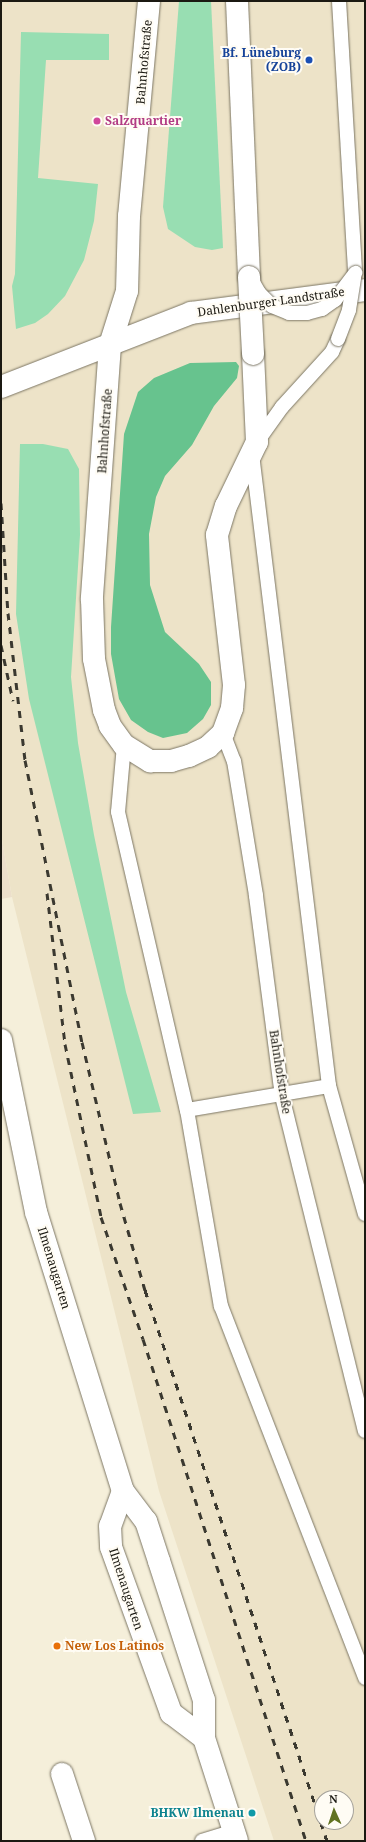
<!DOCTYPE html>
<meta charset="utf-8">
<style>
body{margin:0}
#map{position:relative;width:366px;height:1842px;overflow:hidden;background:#f5efda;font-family:"Noto Serif",serif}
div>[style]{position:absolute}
.commercial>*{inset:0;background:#ecdfcb}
.built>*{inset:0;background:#ede3c8}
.green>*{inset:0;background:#98deb2}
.forest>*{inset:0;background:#67c38e}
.roads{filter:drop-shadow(0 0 1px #7c7664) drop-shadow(0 0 1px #7c7664)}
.service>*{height:14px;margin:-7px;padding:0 7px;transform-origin:7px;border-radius:7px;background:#fff}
.minor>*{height:22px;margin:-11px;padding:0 11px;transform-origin:11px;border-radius:11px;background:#fff}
.secondary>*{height:22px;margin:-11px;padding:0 11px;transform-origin:11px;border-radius:11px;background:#fff}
.rail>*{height:3px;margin-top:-1.5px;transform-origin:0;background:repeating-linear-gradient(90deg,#3b3930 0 7px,transparent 0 14px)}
.bridges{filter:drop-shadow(0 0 1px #7c7664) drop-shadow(0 0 1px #7c7664)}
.service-bridge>*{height:14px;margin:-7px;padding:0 7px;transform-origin:7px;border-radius:7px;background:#fff}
.minor-bridge>*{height:22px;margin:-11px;padding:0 11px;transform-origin:11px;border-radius:11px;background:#fff}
.dots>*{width:11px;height:11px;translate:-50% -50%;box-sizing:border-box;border:2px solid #fffcf4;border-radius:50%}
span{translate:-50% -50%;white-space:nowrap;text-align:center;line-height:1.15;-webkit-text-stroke:4px #fffcf4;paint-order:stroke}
.transit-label{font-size:12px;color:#164399;font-weight:700}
.right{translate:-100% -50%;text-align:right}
.street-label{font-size:12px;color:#1b1912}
.hotel-label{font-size:12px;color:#b23c85;font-weight:700}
.left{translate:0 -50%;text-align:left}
.food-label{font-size:12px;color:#c56008;font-weight:700}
.culture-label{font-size:12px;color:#0d838f;font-weight:700}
.frame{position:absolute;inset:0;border:2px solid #1b1912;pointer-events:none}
.north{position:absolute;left:314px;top:1790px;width:40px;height:40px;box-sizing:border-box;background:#fffcf4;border:1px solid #a4a19a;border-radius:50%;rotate:357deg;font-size:11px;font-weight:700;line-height:16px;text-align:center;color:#1b1912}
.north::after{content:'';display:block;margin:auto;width:14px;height:18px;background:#617220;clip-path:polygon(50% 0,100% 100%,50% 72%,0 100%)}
</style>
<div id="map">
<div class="commercial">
<div style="clip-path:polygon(1px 834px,12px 897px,1px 899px)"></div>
</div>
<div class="built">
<div style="clip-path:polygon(evenodd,1px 1px,365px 1px,365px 1841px,274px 1841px,159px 1491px,12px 897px,1px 834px,1px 1px,322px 1798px,346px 1798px,346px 1822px,322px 1822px,322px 1798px)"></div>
</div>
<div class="green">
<div style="clip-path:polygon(179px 1px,211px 1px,223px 248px,212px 250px,195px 247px,168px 229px,163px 207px)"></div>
<div style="clip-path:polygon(21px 32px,109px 34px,109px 60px,46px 60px,38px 178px,98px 184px,94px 221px,84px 260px,65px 296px,48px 314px,35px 323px,16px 329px,12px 286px,15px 274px)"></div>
<div style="clip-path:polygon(20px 444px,43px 444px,68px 449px,79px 469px,80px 535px,71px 677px,78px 743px,94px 835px,126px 992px,161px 1112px,133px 1114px,29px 699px,16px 614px)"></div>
</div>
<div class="forest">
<div style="clip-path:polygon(236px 362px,239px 366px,237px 378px,214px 406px,192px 445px,165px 476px,156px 497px,149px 534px,150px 585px,165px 632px,199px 664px,211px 682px,211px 705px,203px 719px,187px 733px,163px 738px,148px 732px,131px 720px,119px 699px,111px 654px,111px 627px,124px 434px,138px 392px,154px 378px,190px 363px)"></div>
</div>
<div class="roads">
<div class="service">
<div style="left:339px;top:1px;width:272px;rotate:86.6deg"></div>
<div style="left:257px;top:442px;width:43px;rotate:-54.5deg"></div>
<div style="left:282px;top:407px;width:74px;rotate:-47.7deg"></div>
<div style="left:332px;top:352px;width:14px;rotate:-65deg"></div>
<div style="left:252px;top:454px;width:637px;rotate:83.05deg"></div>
<div style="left:329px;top:1086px;width:133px;rotate:74.3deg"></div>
<div style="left:223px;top:733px;width:30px;rotate:69deg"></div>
<div style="left:234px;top:761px;width:137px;rotate:80.7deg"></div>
<div style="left:256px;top:896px;width:202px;rotate:82.6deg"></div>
<div style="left:282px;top:1096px;width:345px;rotate:76.1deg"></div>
<div style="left:124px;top:745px;width:67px;rotate:95.1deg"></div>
<div style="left:118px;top:812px;width:306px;rotate:77deg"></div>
<div style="left:187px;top:1110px;width:199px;rotate:80.2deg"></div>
<div style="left:221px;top:1306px;width:399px;rotate:68.8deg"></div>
<div style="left:187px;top:1110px;width:144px;rotate:-9.6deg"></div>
<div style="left:202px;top:1841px;width:34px;rotate:-17deg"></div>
</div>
<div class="minor">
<div style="left:149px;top:1px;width:216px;rotate:95.3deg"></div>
<div style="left:129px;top:216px;width:75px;rotate:91.5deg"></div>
<div style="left:127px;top:291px;width:57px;rotate:107.5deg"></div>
<div style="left:110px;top:345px;width:255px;rotate:94.1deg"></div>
<div style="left:92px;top:599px;width:60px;rotate:88.1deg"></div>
<div style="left:94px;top:659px;width:52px;rotate:78.9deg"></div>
<div style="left:104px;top:710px;width:17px;rotate:69deg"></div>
<div style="left:110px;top:726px;width:24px;rotate:54deg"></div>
<div style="left:124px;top:745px;width:31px;rotate:32deg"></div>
<div style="left:150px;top:761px;width:21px"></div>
<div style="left:171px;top:761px;width:19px;rotate:-16deg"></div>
<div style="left:189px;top:756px;width:21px;rotate:-25deg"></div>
<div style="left:208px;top:747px;width:21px;rotate:-43deg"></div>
<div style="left:223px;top:733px;width:27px;rotate:-70deg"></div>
<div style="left:232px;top:708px;width:23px;rotate:-85deg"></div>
<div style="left:234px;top:685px;width:151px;rotate:-96.5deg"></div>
<div style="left:217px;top:535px;width:30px;rotate:-73deg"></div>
<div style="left:226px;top:506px;width:71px;rotate:-64.2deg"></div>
<div style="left:257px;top:442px;width:88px;rotate:-92.6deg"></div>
<div style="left:237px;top:1px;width:276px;rotate:87.5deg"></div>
<div style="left:1px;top:1040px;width:176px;rotate:78.5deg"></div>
<div style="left:36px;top:1212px;width:292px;rotate:72.7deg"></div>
<div style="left:123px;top:1491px;width:38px;rotate:53deg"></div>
<div style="left:146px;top:1521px;width:42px;rotate:72deg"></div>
<div style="left:159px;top:1561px;width:146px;rotate:72.1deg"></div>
<div style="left:204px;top:1700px;width:38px;rotate:90deg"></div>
<div style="left:204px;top:1738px;width:108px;rotate:72.2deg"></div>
<div style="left:123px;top:1491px;width:37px;rotate:110deg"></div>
<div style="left:110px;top:1526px;width:21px;rotate:87deg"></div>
<div style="left:111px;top:1547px;width:177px;rotate:70.1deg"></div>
<div style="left:171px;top:1713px;width:41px;rotate:37.1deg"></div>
<div style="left:62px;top:1774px;width:71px;rotate:71.8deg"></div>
</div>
<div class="secondary">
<div style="left:1px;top:387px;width:204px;rotate:-21.3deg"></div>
<div style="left:191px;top:313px;width:176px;rotate:-7.5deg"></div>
</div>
</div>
<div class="rail">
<div style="left:1px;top:503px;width:110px;rotate:86.4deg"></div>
<div style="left:8px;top:613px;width:148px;rotate:83.4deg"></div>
<div style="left:25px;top:760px;width:288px;rotate:78.6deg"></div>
<div style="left:82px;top:1042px;width:165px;rotate:76.7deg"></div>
<div style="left:120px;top:1203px;width:91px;rotate:74deg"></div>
<div style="left:145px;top:1290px;width:580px;rotate:71.72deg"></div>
<div style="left:1px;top:645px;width:57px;rotate:77.9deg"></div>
<div style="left:47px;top:893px;width:152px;rotate:83.2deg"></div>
<div style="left:65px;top:1044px;width:177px;rotate:78.2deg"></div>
<div style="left:101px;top:1217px;width:129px;rotate:71deg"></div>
<div style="left:143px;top:1339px;width:528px;rotate:72.01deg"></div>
</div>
<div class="bridges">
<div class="service-bridge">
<div style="left:251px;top:279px;width:16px;rotate:60deg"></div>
<div style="left:259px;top:293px;width:18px;rotate:45deg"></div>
<div style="left:272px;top:306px;width:18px;rotate:22deg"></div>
<div style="left:289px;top:313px;width:18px"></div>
<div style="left:307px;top:313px;width:16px;rotate:-15deg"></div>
<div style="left:322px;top:309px;width:16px;rotate:-35deg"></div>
<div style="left:335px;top:300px;width:34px;rotate:-53deg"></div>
<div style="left:338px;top:339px;width:31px;rotate:-69deg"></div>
<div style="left:349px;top:310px;width:33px;rotate:-81deg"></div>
</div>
<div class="minor-bridge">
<div style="left:249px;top:277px;width:77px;rotate:87deg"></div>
</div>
</div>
<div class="dots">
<div style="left:309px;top:60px;background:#1a4fb4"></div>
<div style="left:97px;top:121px;background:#d1479c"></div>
<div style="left:57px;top:1646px;background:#e8710a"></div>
<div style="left:252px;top:1813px;background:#0f9aa8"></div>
</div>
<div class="transit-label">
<span class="right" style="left:301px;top:60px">Bf. Lüneburg<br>(ZOB)</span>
</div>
<div class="street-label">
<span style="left:144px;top:62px;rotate:-85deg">Bahnhofstraße</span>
<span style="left:271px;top:302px;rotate:-8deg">Dahlenburger Landstraße</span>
<span style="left:105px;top:431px;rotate:-86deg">Bahnhofstraße</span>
<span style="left:280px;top:1072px;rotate:81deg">Bahnhofstraße</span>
<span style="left:54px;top:1268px;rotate:73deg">Ilmenaugarten</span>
<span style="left:126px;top:1589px;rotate:72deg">Ilmenaugarten</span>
</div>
<div class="hotel-label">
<span class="left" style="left:105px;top:121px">Salzquartier</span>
</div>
<div class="food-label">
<span class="left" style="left:65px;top:1646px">New Los Latinos</span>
</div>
<div class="culture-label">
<span class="right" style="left:244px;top:1813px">BHKW Ilmenau</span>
</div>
<div class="frame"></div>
<div class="north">N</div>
</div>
